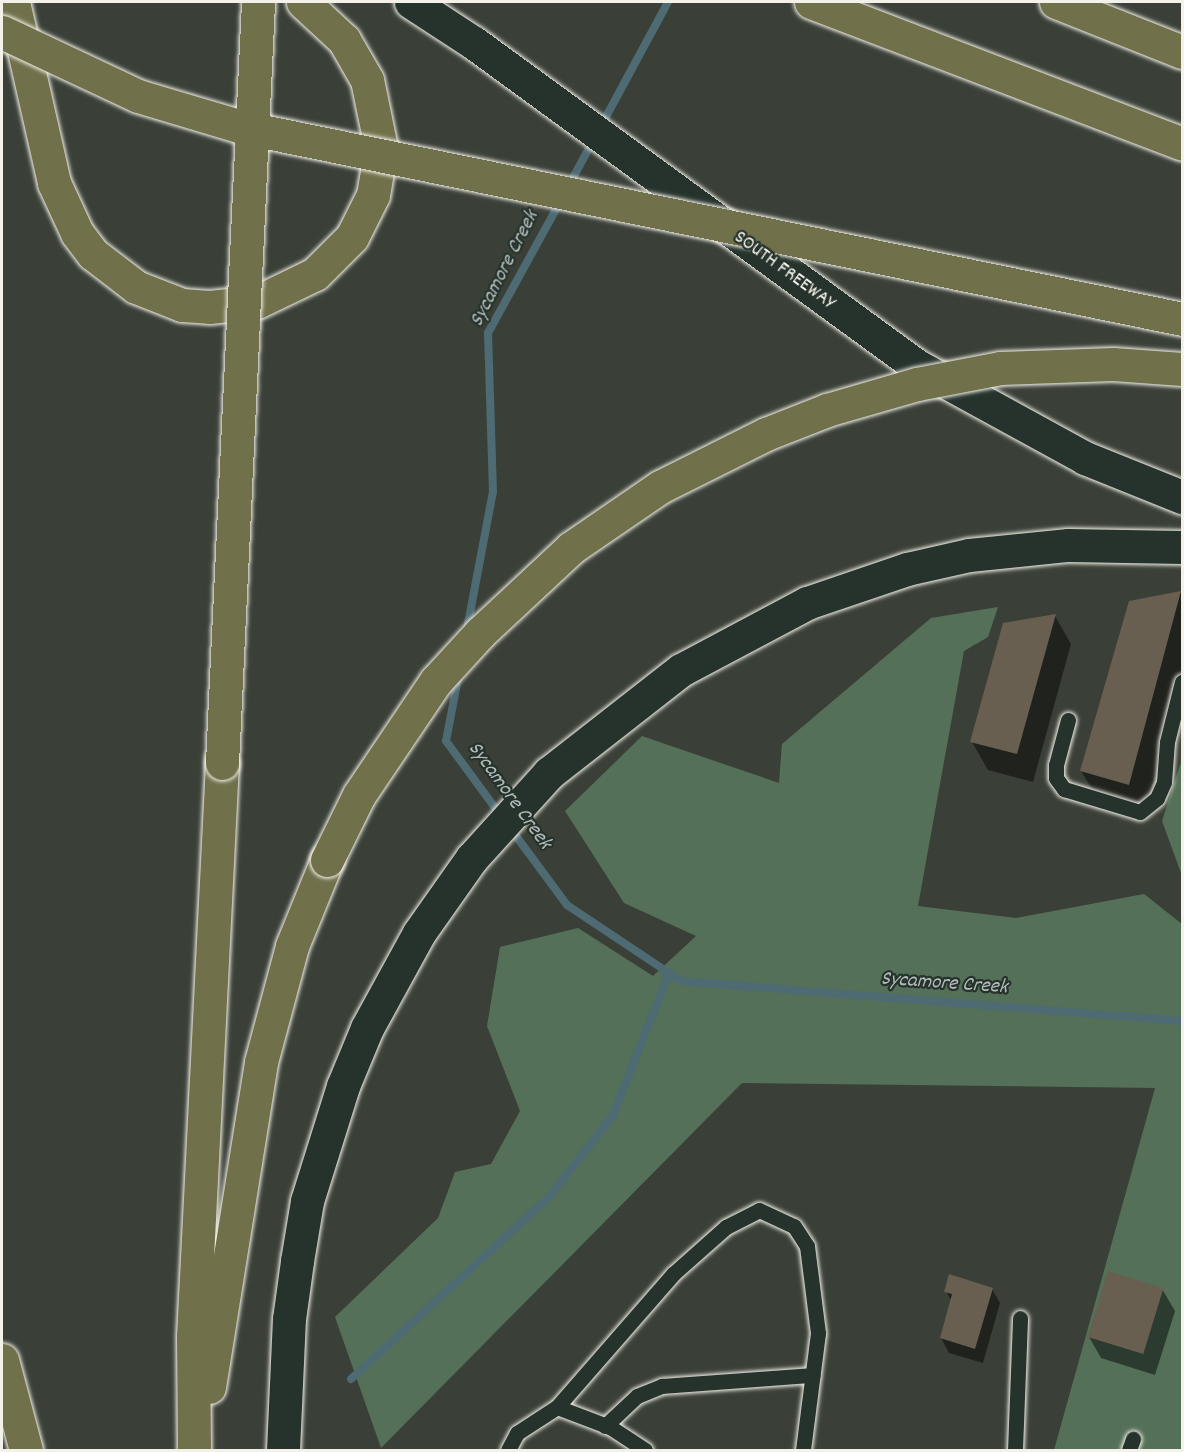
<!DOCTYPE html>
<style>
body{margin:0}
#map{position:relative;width:1184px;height:1452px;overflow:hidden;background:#3a4038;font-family:Dekko,sans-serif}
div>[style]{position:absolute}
.green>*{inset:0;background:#547058}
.shadow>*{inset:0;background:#0007}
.stream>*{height:8px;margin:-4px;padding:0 4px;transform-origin:4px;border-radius:4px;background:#4e6a73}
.building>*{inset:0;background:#685f51;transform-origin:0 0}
.roads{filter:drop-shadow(0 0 2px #f4f1e8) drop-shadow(0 0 2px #f4f1e8)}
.lane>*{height:15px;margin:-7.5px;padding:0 7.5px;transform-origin:7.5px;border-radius:7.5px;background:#26332d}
.secondary>*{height:33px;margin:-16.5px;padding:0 16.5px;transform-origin:16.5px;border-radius:16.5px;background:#26332d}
.highway>*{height:33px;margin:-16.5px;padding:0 16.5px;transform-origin:16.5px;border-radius:16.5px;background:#70704a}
.bridges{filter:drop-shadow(0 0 2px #f4f1e8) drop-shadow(0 0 2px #f4f1e8)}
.highway-bridge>*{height:33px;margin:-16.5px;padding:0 16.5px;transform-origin:16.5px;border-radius:16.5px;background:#70704a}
span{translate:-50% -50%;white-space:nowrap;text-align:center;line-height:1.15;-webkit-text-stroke:4.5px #26332d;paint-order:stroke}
.street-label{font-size:20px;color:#f4f1e8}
.water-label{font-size:21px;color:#b2bbb9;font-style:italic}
.frame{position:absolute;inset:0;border:3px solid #f4f1e8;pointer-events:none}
</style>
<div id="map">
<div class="green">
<div style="clip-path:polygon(998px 607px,988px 637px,964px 651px,918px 906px,1016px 918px,1144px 894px,1182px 924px,1182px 1450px,1054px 1450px,1155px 1088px,742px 1083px,381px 1448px,335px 1317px,438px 1218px,455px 1172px,491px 1164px,520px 1111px,487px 1026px,500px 947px,578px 928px,653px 976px,696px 936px,624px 903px,565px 811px,642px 736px,779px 783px,782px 744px,931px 618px)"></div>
<div style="clip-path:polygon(1182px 759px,1182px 873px,1181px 873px,1162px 821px)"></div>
</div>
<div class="shadow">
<div style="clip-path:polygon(1181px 593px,1182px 674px,1145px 813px,1098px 799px,1081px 771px,1130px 602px)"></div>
<div style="clip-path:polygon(1055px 616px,1071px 644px,1033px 782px,988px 770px,972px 742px)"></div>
<div style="clip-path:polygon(992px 1289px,1000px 1303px,983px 1363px,949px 1353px,941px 1338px,952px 1302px,946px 1291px)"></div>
<div style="clip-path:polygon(1162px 1289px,1175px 1311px,1155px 1375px,1101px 1358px,1089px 1337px)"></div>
</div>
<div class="stream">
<div style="left:601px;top:126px;width:141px;rotate:-61.6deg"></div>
<div style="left:568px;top:187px;width:55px;rotate:-61.6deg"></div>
<div style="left:467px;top:629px;width:139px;rotate:-79.3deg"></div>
<div style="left:493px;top:492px;width:159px;rotate:-91.8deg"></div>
<div style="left:488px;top:333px;width:152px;rotate:-61.2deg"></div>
<div style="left:459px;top:673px;width:69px;rotate:100.8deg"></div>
<div style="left:446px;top:741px;width:93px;rotate:53.7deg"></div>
<div style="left:510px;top:828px;width:96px;rotate:53.5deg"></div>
<div style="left:567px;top:905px;width:137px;rotate:33.7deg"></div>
<div style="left:681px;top:981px;width:503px;rotate:4.56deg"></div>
<div style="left:351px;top:1379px;width:272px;rotate:-42.6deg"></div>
<div style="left:551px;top:1195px;width:101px;rotate:-52.2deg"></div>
<div style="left:613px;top:1115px;width:153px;rotate:-68.5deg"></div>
</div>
<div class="building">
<div style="clip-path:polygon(1181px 591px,1129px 785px,1080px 771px,1129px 601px)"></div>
<div style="clip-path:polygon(1056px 614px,1017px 754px,970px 742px,1003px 623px)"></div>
<div style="left:1108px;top:1271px;width:58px;height:69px;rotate:17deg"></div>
<div style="clip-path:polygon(949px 1274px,993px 1288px,975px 1349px,940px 1338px,952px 1294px,944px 1292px)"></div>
</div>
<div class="roads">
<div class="lane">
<div style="left:1068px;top:720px;width:47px;rotate:104.9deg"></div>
<div style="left:1056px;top:765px;width:13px;rotate:90deg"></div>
<div style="left:1056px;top:778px;width:14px;rotate:54deg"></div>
<div style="left:1064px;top:789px;width:79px;rotate:16.8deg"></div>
<div style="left:1140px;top:812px;width:22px;rotate:-39deg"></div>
<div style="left:1157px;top:798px;width:17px;rotate:-66deg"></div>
<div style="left:1164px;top:782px;width:40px;rotate:-85.7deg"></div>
<div style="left:1167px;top:742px;width:62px;rotate:-76deg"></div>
<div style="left:557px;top:1407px;width:57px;rotate:20.7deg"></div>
<div style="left:610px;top:1427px;width:42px;rotate:33.3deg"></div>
<div style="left:605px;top:1426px;width:44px;rotate:-43.2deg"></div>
<div style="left:637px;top:1396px;width:27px;rotate:-22deg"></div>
<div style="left:662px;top:1386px;width:151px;rotate:-4.2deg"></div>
<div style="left:508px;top:1450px;width:19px;rotate:-62deg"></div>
<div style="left:517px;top:1433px;width:48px;rotate:-33deg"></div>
<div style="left:557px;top:1407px;width:176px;rotate:-48.9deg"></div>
<div style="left:673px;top:1274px;width:71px;rotate:-41.6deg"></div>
<div style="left:726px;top:1227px;width:37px;rotate:-27deg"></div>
<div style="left:759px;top:1210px;width:38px;rotate:25deg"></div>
<div style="left:794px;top:1226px;width:24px;rotate:57deg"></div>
<div style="left:807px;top:1246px;width:88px;rotate:82.8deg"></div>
<div style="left:818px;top:1333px;width:118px;rotate:97.3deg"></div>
<div style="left:1015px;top:1450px;width:132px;rotate:-87.8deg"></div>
<div style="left:1129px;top:1450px;width:12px;rotate:-70deg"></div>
</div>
<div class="secondary">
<div style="left:411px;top:2px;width:75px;rotate:33.1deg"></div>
<div style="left:474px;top:43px;width:548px;rotate:36.1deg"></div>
<div style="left:917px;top:366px;width:192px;rotate:28.7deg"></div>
<div style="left:1085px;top:458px;width:105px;rotate:21.9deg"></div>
<div style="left:283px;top:1450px;width:131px;rotate:-87.4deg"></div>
<div style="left:289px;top:1319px;width:59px;rotate:-82.1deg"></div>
<div style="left:297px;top:1261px;width:61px;rotate:-80.5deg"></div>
<div style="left:307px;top:1201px;width:121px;rotate:-72.6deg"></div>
<div style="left:343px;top:1086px;width:63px;rotate:-67.5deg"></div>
<div style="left:367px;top:1028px;width:108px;rotate:-61.3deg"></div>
<div style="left:419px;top:933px;width:92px;rotate:-54.8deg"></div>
<div style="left:472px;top:858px;width:115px;rotate:-47.8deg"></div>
<div style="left:549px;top:773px;width:167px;rotate:-38deg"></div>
<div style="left:681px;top:670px;width:143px;rotate:-28deg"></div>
<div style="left:807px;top:603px;width:106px;rotate:-18.8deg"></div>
<div style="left:907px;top:569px;width:64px;rotate:-12.7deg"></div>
<div style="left:969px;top:555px;width:100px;rotate:-5.8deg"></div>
<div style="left:1068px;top:545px;width:114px;rotate:1deg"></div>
</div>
<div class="highway">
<div style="left:13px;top:2px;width:186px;rotate:77.2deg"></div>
<div style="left:54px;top:183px;width:55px;rotate:65.3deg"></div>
<div style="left:77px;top:233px;width:26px;rotate:53deg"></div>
<div style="left:93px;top:254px;width:54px;rotate:37.5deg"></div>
<div style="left:136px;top:287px;width:49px;rotate:21.4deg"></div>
<div style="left:182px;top:305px;width:27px;rotate:4deg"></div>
<div style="left:209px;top:307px;width:48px;rotate:-5.9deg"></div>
<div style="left:257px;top:302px;width:64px;rotate:-25.8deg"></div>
<div style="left:315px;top:274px;width:52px;rotate:-45deg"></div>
<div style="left:352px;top:237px;width:47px;rotate:-63.4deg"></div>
<div style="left:373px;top:195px;width:48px;rotate:-80.3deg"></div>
<div style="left:381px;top:148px;width:69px;rotate:-101.6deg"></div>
<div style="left:367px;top:80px;width:46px;rotate:-119.9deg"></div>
<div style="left:344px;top:40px;width:56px;rotate:-137.2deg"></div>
<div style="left:811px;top:2px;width:397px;rotate:20.9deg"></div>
<div style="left:1056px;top:2px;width:136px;rotate:21.6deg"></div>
<div style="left:2px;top:1360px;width:93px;rotate:75.1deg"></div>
<div style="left:209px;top:1387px;width:329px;rotate:-80.9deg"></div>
<div style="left:261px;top:1062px;width:120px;rotate:-75deg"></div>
<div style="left:292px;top:946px;width:93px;rotate:-67.9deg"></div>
<div style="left:194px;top:1450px;width:113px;rotate:-90.5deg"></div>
<div style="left:193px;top:1337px;width:575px;rotate:-87.11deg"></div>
</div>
</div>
<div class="bridges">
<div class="highway-bridge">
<div style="left:2px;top:32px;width:150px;rotate:25.2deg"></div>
<div style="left:138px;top:96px;width:109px;rotate:16.6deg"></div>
<div style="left:242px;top:127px;width:959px;rotate:11.54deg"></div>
<div style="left:222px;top:763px;width:762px;rotate:-87.29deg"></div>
<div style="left:327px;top:860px;width:72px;rotate:-63.8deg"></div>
<div style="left:359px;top:795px;width:138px;rotate:-56deg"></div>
<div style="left:436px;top:681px;width:65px;rotate:-47.5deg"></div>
<div style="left:480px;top:633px;width:125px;rotate:-43deg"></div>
<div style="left:571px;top:548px;width:108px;rotate:-34.4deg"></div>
<div style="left:660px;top:487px;width:119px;rotate:-26.6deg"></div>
<div style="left:766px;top:434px;width:66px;rotate:-21.5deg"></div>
<div style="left:827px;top:410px;width:94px;rotate:-16.1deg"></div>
<div style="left:917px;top:384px;width:85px;rotate:-10.9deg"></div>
<div style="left:1000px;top:368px;width:113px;rotate:-2deg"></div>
<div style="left:1113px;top:364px;width:69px;rotate:4.1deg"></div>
</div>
</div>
<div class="street-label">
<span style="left:784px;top:271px;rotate:36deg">SOUTH FREEWAY</span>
</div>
<div class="water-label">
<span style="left:505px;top:269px;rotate:-63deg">Sycamore Creek</span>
<span style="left:509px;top:796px;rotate:54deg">Sycamore Creek</span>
<span style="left:944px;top:984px;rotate:4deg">Sycamore Creek</span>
</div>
<div class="frame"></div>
</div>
